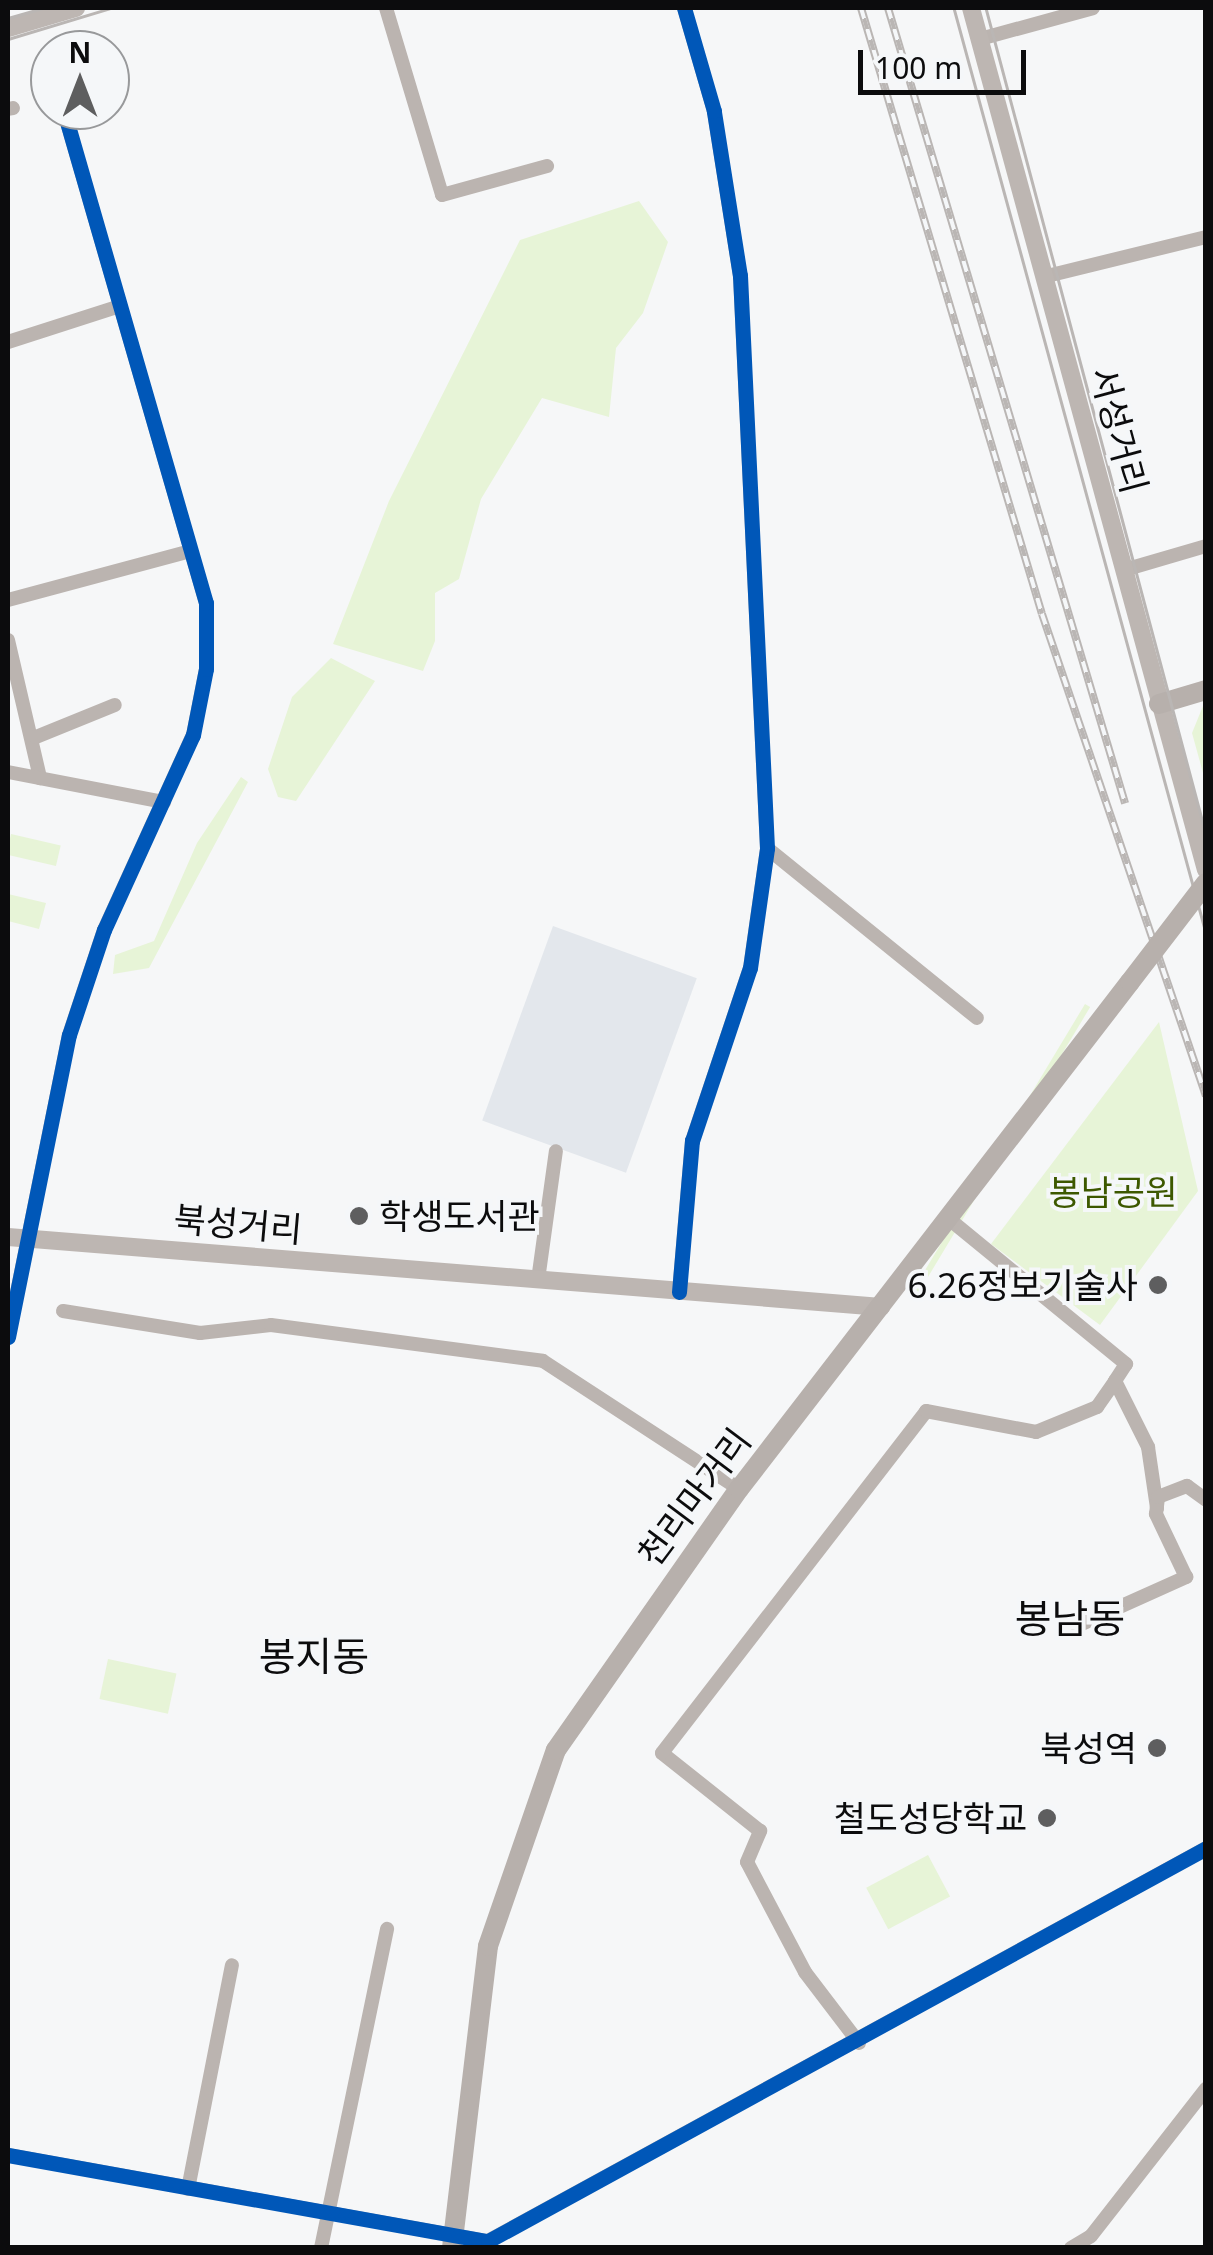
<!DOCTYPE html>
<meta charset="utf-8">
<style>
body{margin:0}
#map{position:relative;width:1213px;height:2255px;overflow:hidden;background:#f6f7f8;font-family:"Noto Sans","Noto Sans KR",sans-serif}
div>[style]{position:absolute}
.built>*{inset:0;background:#e3e7ec;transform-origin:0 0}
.green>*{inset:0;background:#e7f4d7;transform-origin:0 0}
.minor>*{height:14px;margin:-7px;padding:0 7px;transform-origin:7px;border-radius:7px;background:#bbb4b0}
.major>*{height:18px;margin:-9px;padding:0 9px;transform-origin:9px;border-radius:9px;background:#bdb6b2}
.highway>*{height:20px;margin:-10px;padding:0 10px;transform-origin:10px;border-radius:10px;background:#b7b0ac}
.tram>*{height:2.5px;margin:-1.25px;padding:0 1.25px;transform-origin:1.25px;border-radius:1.25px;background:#bab6b4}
.rail>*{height:8px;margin-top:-4px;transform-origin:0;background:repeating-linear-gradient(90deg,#f5f7f9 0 11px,#bab6b4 0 22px);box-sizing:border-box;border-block:2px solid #bab6b4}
.highway-bridge>*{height:20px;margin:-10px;padding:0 10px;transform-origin:10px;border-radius:10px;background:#b7b0ac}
.cycleway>*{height:15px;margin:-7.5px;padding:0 7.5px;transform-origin:7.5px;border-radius:7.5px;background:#0057b8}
.dots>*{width:28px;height:28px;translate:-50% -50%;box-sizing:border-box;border:5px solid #f5f7f9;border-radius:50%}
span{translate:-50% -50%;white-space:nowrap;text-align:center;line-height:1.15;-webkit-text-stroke:8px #f5f7f9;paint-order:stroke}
.street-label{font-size:35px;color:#0c0c0d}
.park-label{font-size:35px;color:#3d5800}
.poi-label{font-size:35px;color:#0c0c0d}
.left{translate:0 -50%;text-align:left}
.right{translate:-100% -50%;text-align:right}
.quarter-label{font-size:40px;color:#0c0c0d}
.frame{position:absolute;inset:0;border:10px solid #0c0c0d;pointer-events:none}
.north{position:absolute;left:30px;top:30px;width:100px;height:100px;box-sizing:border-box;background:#f5f7f9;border:2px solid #98999b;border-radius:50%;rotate:0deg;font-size:28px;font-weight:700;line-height:40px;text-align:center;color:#0c0c0d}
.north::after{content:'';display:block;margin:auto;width:35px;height:45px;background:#5e5e5f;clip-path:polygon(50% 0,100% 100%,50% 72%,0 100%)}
.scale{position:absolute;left:858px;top:50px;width:168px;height:45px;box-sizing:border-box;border:5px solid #0c0c0d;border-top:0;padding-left:12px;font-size:30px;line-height:35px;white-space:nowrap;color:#0c0c0d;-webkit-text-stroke:8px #f5f7f9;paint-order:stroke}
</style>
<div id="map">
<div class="built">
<div style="left:553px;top:926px;width:153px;height:207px;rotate:20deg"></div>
</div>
<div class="green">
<div style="clip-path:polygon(639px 201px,668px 242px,643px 313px,616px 348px,609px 417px,542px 398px,481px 499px,459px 579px,435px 593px,435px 641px,423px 671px,333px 644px,389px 501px,520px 240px)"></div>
<div style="clip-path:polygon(331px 658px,375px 681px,296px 801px,278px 797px,268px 769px,292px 697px)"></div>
<div style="clip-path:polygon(1205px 701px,1206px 701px,1205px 780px,1192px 733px)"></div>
<div style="clip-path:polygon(241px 777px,248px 782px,149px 968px,113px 974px,115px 955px,154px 941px,197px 843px)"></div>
<div style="left:11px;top:834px;width:51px;height:21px;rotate:13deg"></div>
<div style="clip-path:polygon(8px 894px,46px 903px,39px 929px,8px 921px)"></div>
<div style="left:1085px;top:1004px;width:6px;height:334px;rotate:31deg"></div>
<div style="clip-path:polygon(1159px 1022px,1198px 1191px,1100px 1325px,991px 1244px)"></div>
<div style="left:108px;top:1659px;width:70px;height:41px;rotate:12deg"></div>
<div style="left:928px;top:1855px;width:47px;height:70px;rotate:62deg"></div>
</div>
<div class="minor">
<div style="left:386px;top:8px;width:195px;rotate:73.3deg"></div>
<div style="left:442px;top:195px;width:109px;rotate:-15.4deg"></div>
<div style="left:980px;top:39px;width:117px;rotate:-15.3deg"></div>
<div style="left:8px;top:109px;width:5px;rotate:-11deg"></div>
<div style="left:1043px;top:277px;width:168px;rotate:-13.8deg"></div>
<div style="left:8px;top:342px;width:118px;rotate:-17.8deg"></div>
<div style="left:1124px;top:570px;width:85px;rotate:-16.3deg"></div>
<div style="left:8px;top:600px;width:189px;rotate:-15deg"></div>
<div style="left:8px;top:640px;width:142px;rotate:76.9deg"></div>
<div style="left:36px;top:737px;width:85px;rotate:-22.1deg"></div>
<div style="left:8px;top:772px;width:159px;rotate:10.9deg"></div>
<div style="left:767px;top:848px;width:270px;rotate:39deg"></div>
<div style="left:949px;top:1219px;width:229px;rotate:39.3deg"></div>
<div style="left:1126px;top:1364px;width:20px;rotate:123deg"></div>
<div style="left:1115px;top:1381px;width:74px;rotate:63.4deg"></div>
<div style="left:1148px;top:1447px;width:62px;rotate:81.6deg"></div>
<div style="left:538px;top:1280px;width:130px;rotate:-82.1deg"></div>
<div style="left:679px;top:1292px;width:152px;rotate:-85.1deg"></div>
<div style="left:692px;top:1141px;width:182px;rotate:-71.5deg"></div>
<div style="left:750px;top:968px;width:121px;rotate:-81.9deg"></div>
<div style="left:767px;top:848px;width:573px;rotate:-92.7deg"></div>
<div style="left:740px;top:276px;width:167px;rotate:-99deg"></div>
<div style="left:714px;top:111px;width:107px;rotate:-106.2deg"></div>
<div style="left:63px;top:1311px;width:139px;rotate:9.1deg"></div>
<div style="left:200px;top:1333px;width:71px;rotate:-6.4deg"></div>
<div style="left:271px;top:1325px;width:274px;rotate:7.5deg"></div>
<div style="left:543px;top:1361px;width:234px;rotate:33.1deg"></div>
<div style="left:8px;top:1337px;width:308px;rotate:-78.6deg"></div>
<div style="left:69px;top:1035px;width:111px;rotate:-71.6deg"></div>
<div style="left:104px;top:930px;width:214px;rotate:-65.5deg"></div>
<div style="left:193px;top:735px;width:67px;rotate:-78.9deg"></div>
<div style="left:206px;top:669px;width:66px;rotate:-90deg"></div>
<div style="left:206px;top:603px;width:501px;rotate:-106.12deg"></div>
<div style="left:1077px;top:1626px;width:120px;rotate:-24.2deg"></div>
<div style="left:1186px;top:1577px;width:70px;rotate:-115.5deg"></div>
<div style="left:1156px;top:1514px;width:17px;rotate:-83deg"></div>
<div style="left:1158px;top:1497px;width:31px;rotate:-21deg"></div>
<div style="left:1187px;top:1486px;width:24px;rotate:36deg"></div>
<div style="left:859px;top:2043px;width:89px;rotate:-127.3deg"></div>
<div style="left:805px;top:1972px;width:124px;rotate:-117.8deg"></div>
<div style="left:747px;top:1862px;width:34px;rotate:-67deg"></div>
<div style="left:760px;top:1831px;width:125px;rotate:-141.5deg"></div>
<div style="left:662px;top:1753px;width:432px;rotate:-52.3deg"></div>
<div style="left:926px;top:1411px;width:112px;rotate:10.8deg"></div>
<div style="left:1036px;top:1432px;width:66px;rotate:-22.3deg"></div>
<div style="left:1097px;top:1407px;width:32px;rotate:-55deg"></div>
<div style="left:8px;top:2155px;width:488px;rotate:10.2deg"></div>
<div style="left:488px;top:2241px;width:819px;rotate:-28.69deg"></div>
<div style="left:188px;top:2189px;width:228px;rotate:-78.9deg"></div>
<div style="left:321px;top:2248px;width:326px;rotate:-78.3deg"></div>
<div style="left:1071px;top:2248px;width:23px;rotate:-31deg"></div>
<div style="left:1091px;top:2236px;width:187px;rotate:-52deg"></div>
</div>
<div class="major">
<div style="left:971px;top:8px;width:893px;rotate:74.75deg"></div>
<div style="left:8px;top:28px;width:71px;rotate:-16.4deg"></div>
<div style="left:8px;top:1237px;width:876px;rotate:4.58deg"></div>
</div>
<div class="highway">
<div style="left:1159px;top:704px;width:49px;rotate:-16.6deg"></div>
<div style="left:452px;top:2248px;width:304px;rotate:-83.2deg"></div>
<div style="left:488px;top:1946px;width:207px;rotate:-70.9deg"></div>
<div style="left:556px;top:1750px;width:319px;rotate:-55deg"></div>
<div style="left:739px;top:1489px;width:640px;rotate:-52.36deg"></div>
</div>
<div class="tram">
<div style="left:954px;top:8px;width:959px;rotate:74.76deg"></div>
<div style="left:986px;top:8px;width:855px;rotate:75.09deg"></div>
<div style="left:8px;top:18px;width:35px;rotate:-16deg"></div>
<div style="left:8px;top:39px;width:108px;rotate:-16.8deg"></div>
</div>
<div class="rail">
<div style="left:861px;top:8px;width:632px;rotate:73.37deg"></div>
<div style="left:1042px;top:614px;width:509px;rotate:71.21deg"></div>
<div style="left:888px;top:8px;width:830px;rotate:73.4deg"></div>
</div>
<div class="highway-bridge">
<div style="left:1130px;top:982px;width:125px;rotate:-52.5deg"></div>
</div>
<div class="cycleway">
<div style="left:679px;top:1292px;width:152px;rotate:-85.1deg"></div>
<div style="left:692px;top:1141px;width:182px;rotate:-71.5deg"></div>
<div style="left:750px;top:968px;width:121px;rotate:-81.9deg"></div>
<div style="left:767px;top:848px;width:573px;rotate:-92.7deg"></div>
<div style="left:740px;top:276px;width:167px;rotate:-99deg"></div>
<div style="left:714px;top:111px;width:107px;rotate:-106.2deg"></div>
<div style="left:8px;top:1337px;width:308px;rotate:-78.6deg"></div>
<div style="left:69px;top:1035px;width:111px;rotate:-71.6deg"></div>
<div style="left:104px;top:930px;width:214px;rotate:-65.5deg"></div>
<div style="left:193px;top:735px;width:67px;rotate:-78.9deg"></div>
<div style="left:206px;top:669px;width:66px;rotate:-90deg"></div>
<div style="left:206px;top:603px;width:501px;rotate:-106.12deg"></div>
<div style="left:8px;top:2155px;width:488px;rotate:10.2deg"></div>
<div style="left:488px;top:2241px;width:819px;rotate:-28.69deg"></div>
</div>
<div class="dots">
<div style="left:359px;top:1216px;background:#5e5e5f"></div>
<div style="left:1158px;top:1285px;background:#5e5e5f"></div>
<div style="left:1157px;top:1748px;background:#5e5e5f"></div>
<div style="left:1047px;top:1818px;background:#5e5e5f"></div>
</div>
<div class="street-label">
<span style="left:1119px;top:430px;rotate:75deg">서성거리</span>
<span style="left:238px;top:1224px;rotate:5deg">북성거리</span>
<span style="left:694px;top:1497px;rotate:-53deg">천리마거리</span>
</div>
<div class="park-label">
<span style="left:1113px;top:1192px">봉남공원</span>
</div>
<div class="poi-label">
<span class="left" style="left:379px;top:1216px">학생도서관</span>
<span class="right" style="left:1138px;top:1285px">6.26정보기술사</span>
<span class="right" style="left:1137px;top:1748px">북성역</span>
<span class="right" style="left:1027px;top:1818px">철도성당학교</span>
</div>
<div class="quarter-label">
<span style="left:1070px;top:1618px">봉남동</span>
<span style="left:314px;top:1656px">봉지동</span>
</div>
<div class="frame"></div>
<div class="north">N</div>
<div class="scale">100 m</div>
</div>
